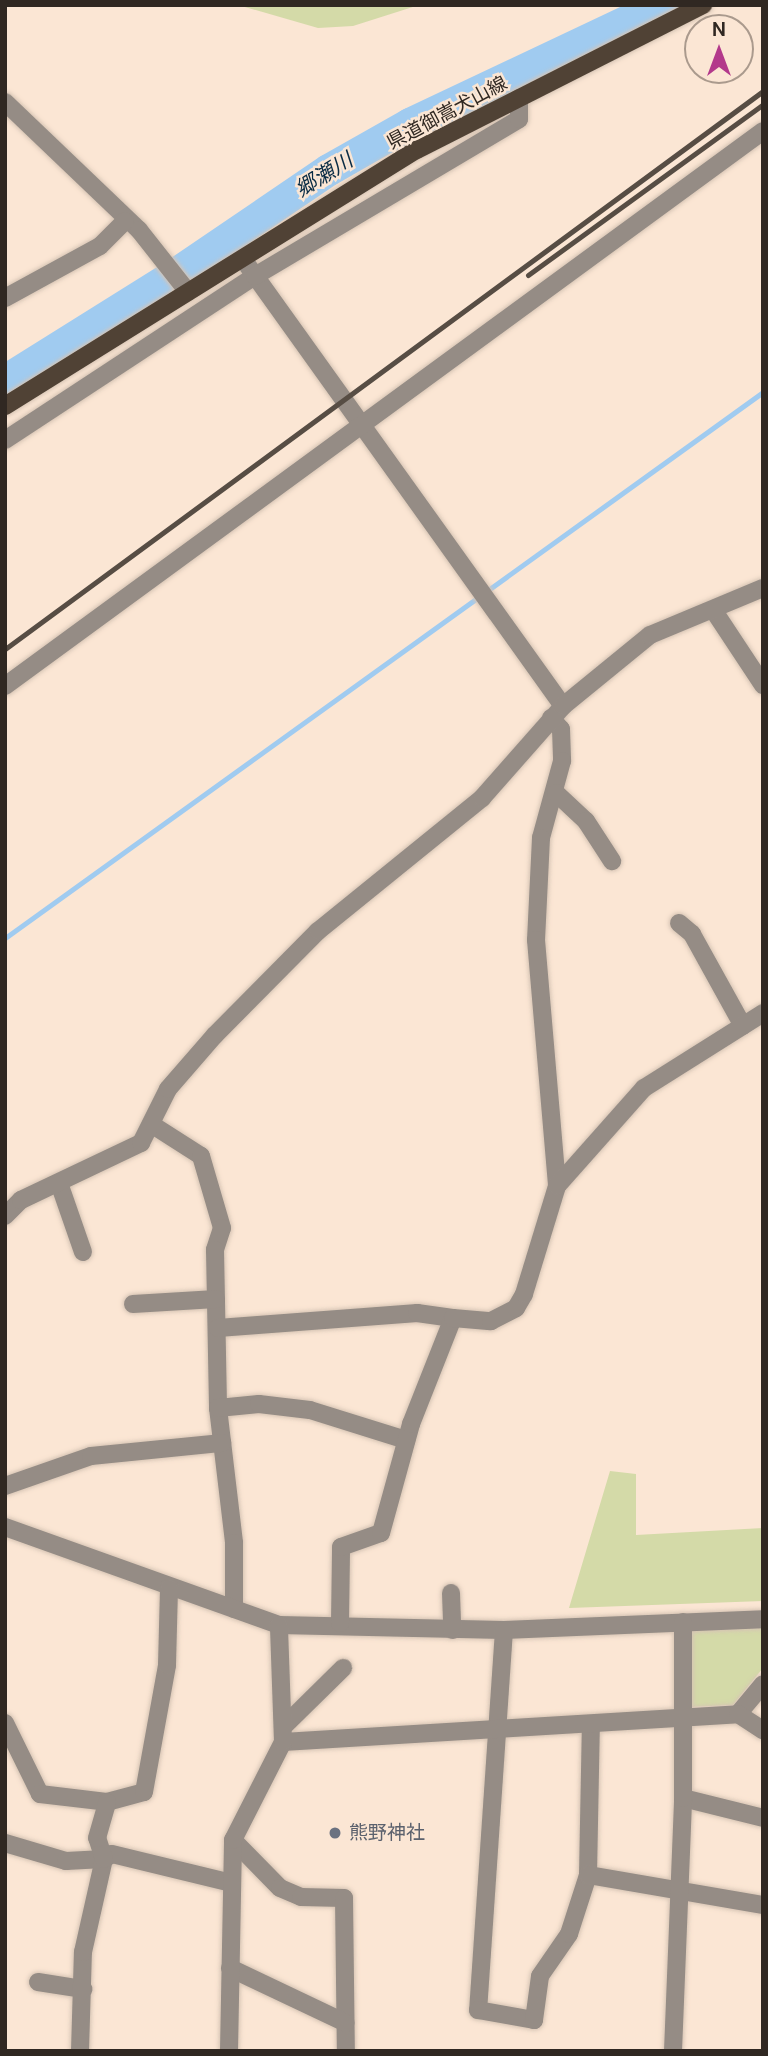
<!DOCTYPE html>
<meta charset="utf-8">
<style>
body{margin:0}
#map{position:relative;width:768px;height:2056px;overflow:hidden;background:#fbe6d4;font-family:"DM Sans","Noto Sans JP",sans-serif}
div>[style]{position:absolute}
.green>*{inset:0;background:#d4daa8}
.stream>*{height:5px;margin:-2.5px;padding:0 2.5px;transform-origin:2.5px;border-radius:2.5px;background:#a0cbf0}
.river>*{height:32px;margin:-16px;padding:0 16px;transform-origin:16px;border-radius:16px;background:#a0cbf0}
.roads{filter:drop-shadow(0 0 2px #d6c4b4) drop-shadow(0 0 2px #d6c4b4)}
.minor>*{height:18px;margin:-9px;padding:0 9px;transform-origin:9px;border-radius:9px;background:#958c85}
.major>*{height:18px;margin:-9px;padding:0 9px;transform-origin:9px;border-radius:9px;background:#504235}
.rail>*{height:5px;margin:-2.5px;padding:0 2.5px;transform-origin:2.5px;border-radius:2.5px;background:#574d44}
.dots>*{width:19px;height:19px;translate:-50% -50%;box-sizing:border-box;border:4px solid #fbe6d4;border-radius:50%}
span{translate:-50% -50%;white-space:nowrap;text-align:center;line-height:1.15;-webkit-text-stroke:5px #fbe6d4;paint-order:stroke}
.street-label{font-size:19px;color:#302822}
.worship-label{font-size:19px;color:#5b616d}
.left{translate:0 -50%;text-align:left}
.water-label{font-size:21px;color:#0a2c45;font-style:italic}
.frame{position:absolute;inset:0;border:7px solid #302822;pointer-events:none}
.north{position:absolute;left:684px;top:14px;width:70px;height:70px;box-sizing:border-box;background:#fbe6d4;border:2px solid #aa9a8d;border-radius:50%;rotate:0deg;font-size:19px;font-weight:700;line-height:28px;text-align:center;color:#302822}
.north::after{content:'';display:block;margin:auto;width:24px;height:32px;background:#b3398b;clip-path:polygon(50% 0,100% 100%,50% 72%,0 100%)}
</style>
<div id="map">
<div class="green">
<div style="clip-path:polygon(238px 5px,419px 5px,353px 26px,318px 28px)"></div>
<div style="clip-path:polygon(610px 1471px,636px 1474px,636px 1535px,763px 1528px,763px 1601px,569px 1608px)"></div>
<div style="clip-path:polygon(763px 1627px,763px 1668px,733px 1705px,689px 1707px,692px 1629px)"></div>
</div>
<div class="stream">
<div style="left:5px;top:938px;width:934px;rotate:-35.77deg"></div>
</div>
<div class="river">
<div style="left:5px;top:381px;width:195px;rotate:-32deg"></div>
<div style="left:170px;top:278px;width:192px;rotate:-34.2deg"></div>
<div style="left:329px;top:170px;width:93px;rotate:-29.6deg"></div>
<div style="left:410px;top:124px;width:279px;rotate:-25.3deg"></div>
</div>
<div class="roads">
<div class="minor">
<div style="left:5px;top:102px;width:185px;rotate:43.7deg"></div>
<div style="left:139px;top:230px;width:79px;rotate:51.7deg"></div>
<div style="left:248px;top:266px;width:541px;rotate:54.4deg"></div>
<div style="left:5px;top:298px;width:108px;rotate:-28.7deg"></div>
<div style="left:100px;top:246px;width:35px;rotate:-45deg"></div>
<div style="left:5px;top:440px;width:299px;rotate:-33.3deg"></div>
<div style="left:255px;top:276px;width:307px;rotate:-30.7deg"></div>
<div style="left:519px;top:119px;width:21px;rotate:-90deg"></div>
<div style="left:714px;top:611px;width:89px;rotate:56.5deg"></div>
<div style="left:5px;top:686px;width:939px;rotate:-36.21deg"></div>
<div style="left:551px;top:718px;width:15px;rotate:48deg"></div>
<div style="left:561px;top:729px;width:32px;rotate:88deg"></div>
<div style="left:562px;top:761px;width:80px;rotate:105.3deg"></div>
<div style="left:541px;top:838px;width:102px;rotate:92.8deg"></div>
<div style="left:536px;top:940px;width:247px;rotate:85.1deg"></div>
<div style="left:556px;top:793px;width:41px;rotate:43deg"></div>
<div style="left:586px;top:821px;width:48px;rotate:57deg"></div>
<div style="left:679px;top:923px;width:17px;rotate:40deg"></div>
<div style="left:692px;top:934px;width:105px;rotate:61deg"></div>
<div style="left:151px;top:1124px;width:59px;rotate:32.6deg"></div>
<div style="left:201px;top:1156px;width:75px;rotate:73.7deg"></div>
<div style="left:222px;top:1228px;width:23px;rotate:108deg"></div>
<div style="left:215px;top:1250px;width:158px;rotate:88.9deg"></div>
<div style="left:218px;top:1408px;width:136px;rotate:83.2deg"></div>
<div style="left:234px;top:1543px;width:66px;rotate:90deg"></div>
<div style="left:59px;top:1183px;width:73px;rotate:70.8deg"></div>
<div style="left:5px;top:1216px;width:23px;rotate:-45deg"></div>
<div style="left:21px;top:1200px;width:133px;rotate:-25.4deg"></div>
<div style="left:141px;top:1143px;width:60px;rotate:-63.4deg"></div>
<div style="left:168px;top:1089px;width:72px;rotate:-49deg"></div>
<div style="left:215px;top:1035px;width:146px;rotate:-45.3deg"></div>
<div style="left:318px;top:931px;width:211px;rotate:-39deg"></div>
<div style="left:482px;top:798px;width:123px;rotate:-48.6deg"></div>
<div style="left:563px;top:706px;width:112px;rotate:-39.2deg"></div>
<div style="left:650px;top:635px;width:122px;rotate:-22.6deg"></div>
<div style="left:133px;top:1304px;width:83px;rotate:-3.4deg"></div>
<div style="left:218px;top:1328px;width:200px;rotate:-4.3deg"></div>
<div style="left:417px;top:1313px;width:36px;rotate:8deg"></div>
<div style="left:218px;top:1408px;width:41px;rotate:-5.6deg"></div>
<div style="left:259px;top:1404px;width:51px;rotate:6.7deg"></div>
<div style="left:310px;top:1410px;width:101px;rotate:17.4deg"></div>
<div style="left:5px;top:1486px;width:91px;rotate:-19.2deg"></div>
<div style="left:91px;top:1456px;width:132px;rotate:-5.7deg"></div>
<div style="left:5px;top:1527px;width:291px;rotate:19.7deg"></div>
<div style="left:279px;top:1625px;width:225px;rotate:1.3deg"></div>
<div style="left:504px;top:1630px;width:259px;rotate:-2.4deg"></div>
<div style="left:451px;top:1593px;width:37px;rotate:88deg"></div>
<div style="left:340px;top:1623px;width:76px;rotate:-89.2deg"></div>
<div style="left:341px;top:1547px;width:42px;rotate:-19.3deg"></div>
<div style="left:381px;top:1533px;width:113px;rotate:-74.6deg"></div>
<div style="left:411px;top:1424px;width:114px;rotate:-68.4deg"></div>
<div style="left:453px;top:1318px;width:38px;rotate:5deg"></div>
<div style="left:491px;top:1321px;width:28px;rotate:-27deg"></div>
<div style="left:516px;top:1308px;width:16px;rotate:-60deg"></div>
<div style="left:524px;top:1294px;width:113px;rotate:-73deg"></div>
<div style="left:557px;top:1186px;width:131px;rotate:-48.4deg"></div>
<div style="left:644px;top:1088px;width:141px;rotate:-32.2deg"></div>
<div style="left:504px;top:1630px;width:381px;rotate:93.9deg"></div>
<div style="left:478px;top:2010px;width:57px;rotate:10.1deg"></div>
<div style="left:534px;top:2020px;width:44px;rotate:-82.2deg"></div>
<div style="left:540px;top:1976px;width:51px;rotate:-55.4deg"></div>
<div style="left:569px;top:1934px;width:62px;rotate:-72.1deg"></div>
<div style="left:588px;top:1875px;width:151px;rotate:-88.9deg"></div>
<div style="left:738px;top:1714px;width:39px;rotate:-50deg"></div>
<div style="left:5px;top:1723px;width:79px;rotate:63.8deg"></div>
<div style="left:40px;top:1794px;width:67px;rotate:6.8deg"></div>
<div style="left:107px;top:1802px;width:38px;rotate:-15deg"></div>
<div style="left:144px;top:1792px;width:129px;rotate:-79.7deg"></div>
<div style="left:167px;top:1665px;width:77px;rotate:-88.5deg"></div>
<div style="left:284px;top:1726px;width:83px;rotate:-44.5deg"></div>
<div style="left:283px;top:1742px;width:456px;rotate:-3.5deg"></div>
<div style="left:738px;top:1714px;width:30px;rotate:33deg"></div>
<div style="left:683px;top:1798px;width:82px;rotate:14deg"></div>
<div style="left:233px;top:1840px;width:67px;rotate:45.6deg"></div>
<div style="left:280px;top:1888px;width:23px;rotate:23deg"></div>
<div style="left:301px;top:1897px;width:43px;rotate:1.3deg"></div>
<div style="left:344px;top:1898px;width:153px;rotate:89.3deg"></div>
<div style="left:5px;top:1843px;width:64px;rotate:16.4deg"></div>
<div style="left:66px;top:1861px;width:38px;rotate:-3deg"></div>
<div style="left:104px;top:1859px;width:9px;rotate:-32deg"></div>
<div style="left:112px;top:1854px;width:123px;rotate:13.6deg"></div>
<div style="left:588px;top:1875px;width:178px;rotate:9.7deg"></div>
<div style="left:230px;top:1968px;width:128px;rotate:25.4deg"></div>
<div style="left:38px;top:1982px;width:46px;rotate:8.8deg"></div>
<div style="left:80px;top:2051px;width:99px;rotate:-88.3deg"></div>
<div style="left:83px;top:1952px;width:95px;rotate:-77.3deg"></div>
<div style="left:104px;top:1859px;width:22px;rotate:-108deg"></div>
<div style="left:97px;top:1838px;width:37px;rotate:-74deg"></div>
<div style="left:229px;top:2051px;width:211px;rotate:-88.9deg"></div>
<div style="left:233px;top:1840px;width:110px;rotate:-63deg"></div>
<div style="left:283px;top:1742px;width:117px;rotate:-92deg"></div>
<div style="left:673px;top:2051px;width:253px;rotate:-87.7deg"></div>
<div style="left:683px;top:1798px;width:176px;rotate:-90deg"></div>
</div>
<div class="major">
<div style="left:5px;top:406px;width:485px;rotate:-31.9deg"></div>
<div style="left:417px;top:150px;width:321px;rotate:-26.9deg"></div>
</div>
</div>
<div class="rail">
<div style="left:528px;top:275px;width:291px;rotate:-36deg"></div>
<div style="left:5px;top:649px;width:941px;rotate:-36.36deg"></div>
</div>
<div class="dots">
<div style="left:335px;top:1833px;background:#6b7280"></div>
</div>
<div class="street-label">
<span style="left:447px;top:113px;rotate:-28deg">県道御嵩犬山線</span>
</div>
<div class="worship-label">
<span class="left" style="left:349px;top:1833px">熊野神社</span>
</div>
<div class="water-label">
<span style="left:324px;top:175px;rotate:-32deg">郷瀬川</span>
</div>
<div class="frame"></div>
<div class="north">N</div>
</div>
